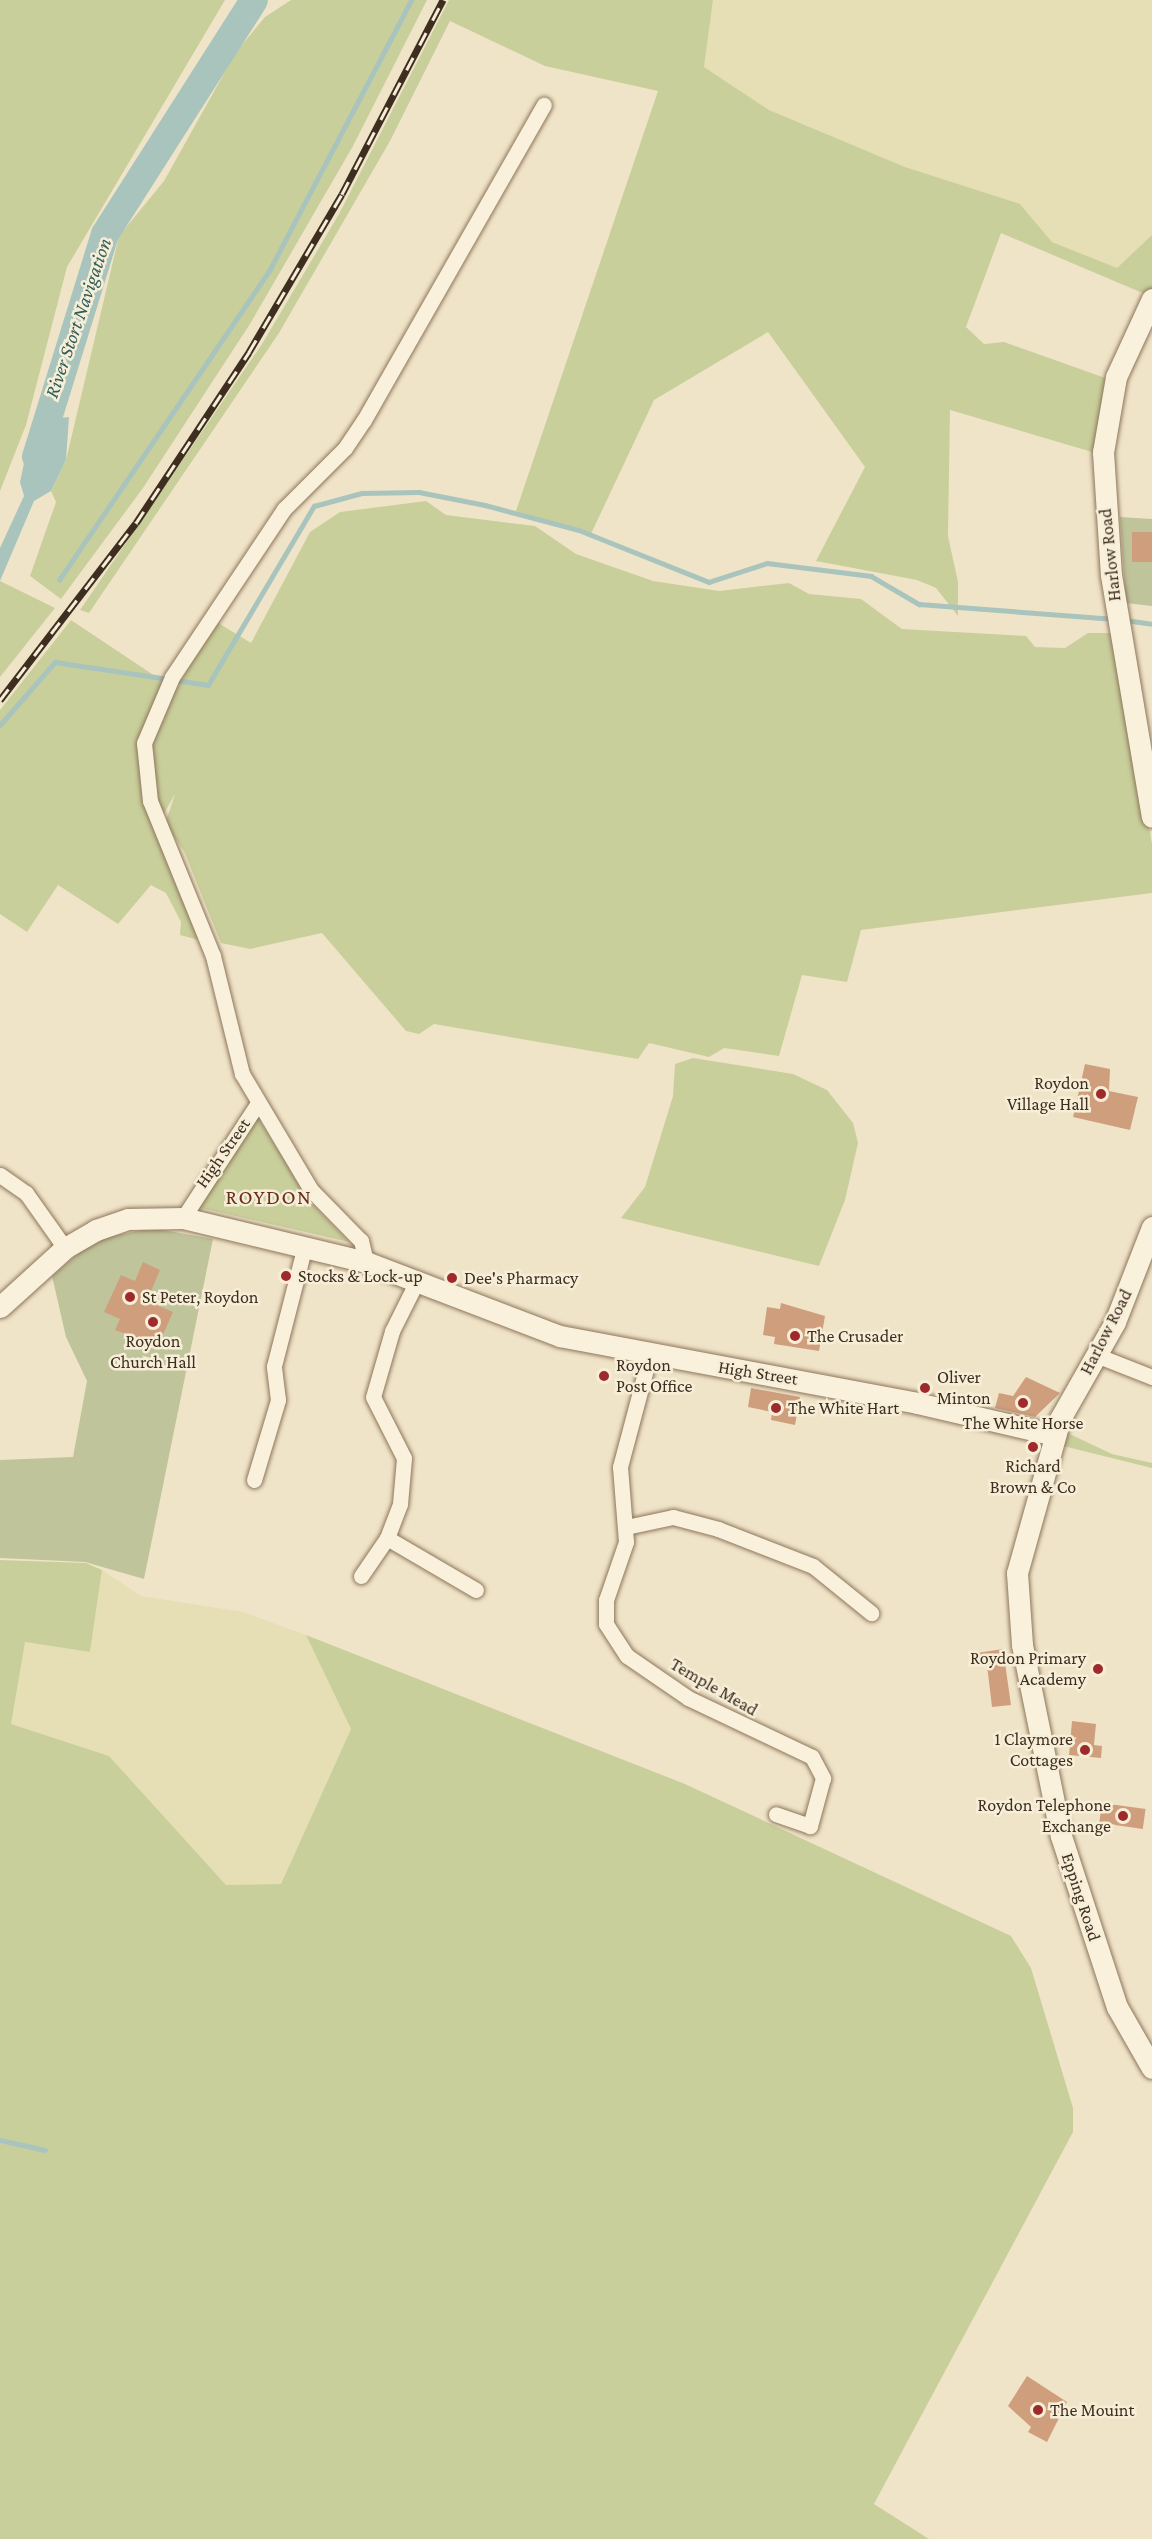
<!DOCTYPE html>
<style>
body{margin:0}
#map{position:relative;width:1152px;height:2539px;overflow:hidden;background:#f0e4c8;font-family:"Crimson Pro",serif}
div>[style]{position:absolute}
.farmland>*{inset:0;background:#e6deb5}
.green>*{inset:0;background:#c9cf9b}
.cemetery>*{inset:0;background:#bfc49a}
.water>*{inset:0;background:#a9c4bc}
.stream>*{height:4.5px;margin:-2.25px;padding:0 2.25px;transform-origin:2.25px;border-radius:2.25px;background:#a9c4bc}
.river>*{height:28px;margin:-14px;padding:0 14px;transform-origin:14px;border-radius:14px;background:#a9c4bc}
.building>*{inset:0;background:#cf9f7d;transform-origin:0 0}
.roads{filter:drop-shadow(0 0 2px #8d765c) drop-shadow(0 0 2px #8d765c)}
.street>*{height:15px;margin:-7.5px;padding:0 7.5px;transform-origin:7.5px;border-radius:7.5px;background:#faf1dc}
.secondary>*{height:21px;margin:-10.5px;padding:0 10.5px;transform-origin:10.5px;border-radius:10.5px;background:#faf1dc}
.rail>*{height:7px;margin-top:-3.5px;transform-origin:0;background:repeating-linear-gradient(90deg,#f7eed8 0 14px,#3d2e20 0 28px);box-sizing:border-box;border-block:2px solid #3d2e20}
.dots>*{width:16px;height:16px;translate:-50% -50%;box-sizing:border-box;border:3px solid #f7eed8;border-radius:50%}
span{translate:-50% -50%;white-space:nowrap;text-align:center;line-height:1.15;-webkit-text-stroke:5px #f7eed8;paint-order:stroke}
.street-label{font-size:18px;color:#3d2e20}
.poi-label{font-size:18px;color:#3d2e20}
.right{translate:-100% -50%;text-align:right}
.left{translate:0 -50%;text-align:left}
.water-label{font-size:20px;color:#2f5d5a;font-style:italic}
.quarter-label{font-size:21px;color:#6b2e1e;letter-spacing:1.5px}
</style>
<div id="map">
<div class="farmland">
<div style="clip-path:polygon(713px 0,1152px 0,1152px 235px,1118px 269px,1052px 242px,1020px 204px,905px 167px,769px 110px,704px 67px)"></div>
<div style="clip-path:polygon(102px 1570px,141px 1596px,243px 1612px,306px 1635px,351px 1729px,281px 1884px,226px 1885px,109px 1756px,10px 1724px,25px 1642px,90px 1652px)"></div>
</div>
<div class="green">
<div style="clip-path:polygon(0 0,225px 0,67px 267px,26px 425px,0 491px)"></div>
<div style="clip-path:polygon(291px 0,427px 0,353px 146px,250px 324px,143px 488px,61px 599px,30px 576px,56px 502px,51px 491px,66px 460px,119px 236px,164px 181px,236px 52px,265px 17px)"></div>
<div style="clip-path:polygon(449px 0,713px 0,704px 67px,769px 110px,905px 167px,1020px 204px,1052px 242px,1117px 268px,1152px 235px,1152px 297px,1001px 233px,966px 327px,984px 344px,1004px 342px,1111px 380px,1099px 454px,950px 410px,948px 536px,958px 582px,958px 616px,936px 588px,917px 580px,816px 561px,865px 467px,768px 332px,654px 400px,590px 536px,516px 511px,658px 91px,545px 66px,450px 21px,390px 141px,279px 333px,89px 613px,80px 610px,262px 344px,339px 214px)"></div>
<div style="clip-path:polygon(426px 501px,446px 515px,535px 526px,576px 554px,653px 581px,719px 591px,789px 583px,809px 594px,861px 599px,902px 629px,1026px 636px,1035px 647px,1065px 648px,1088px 633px,1117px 633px,1152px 844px,1152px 893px,861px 930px,847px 982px,802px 975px,779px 1056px,724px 1048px,709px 1057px,649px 1043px,638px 1059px,434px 1024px,419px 1034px,406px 1031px,322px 933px,250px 949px,221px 943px,184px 851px,165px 824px,175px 794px,157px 826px,210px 943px,180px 935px,181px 922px,166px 893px,151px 885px,118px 924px,58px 885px,27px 932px,0 914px,0 710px,71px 620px,176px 690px,215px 621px,251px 643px,310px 532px,340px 512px)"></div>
<div style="clip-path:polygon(0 581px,55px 608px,0 677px)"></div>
<div style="clip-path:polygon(693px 1058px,793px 1074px,827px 1090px,853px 1123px,858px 1143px,845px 1200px,819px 1266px,621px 1218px,645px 1187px,673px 1096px,675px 1064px)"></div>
<div style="clip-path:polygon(257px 1117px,313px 1205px,349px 1242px,196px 1207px)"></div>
<div style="clip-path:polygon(1061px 1430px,1112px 1454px,1152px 1463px,1152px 1468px,1055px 1444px)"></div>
<div style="clip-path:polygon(0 1560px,86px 1563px,102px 1570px,90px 1652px,25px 1642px,11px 1724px,109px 1756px,226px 1885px,281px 1884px,351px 1729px,306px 1635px,685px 1784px,1011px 1936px,1031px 1968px,1073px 2108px,1073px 2132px,874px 2504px,929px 2539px,0 2539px)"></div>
</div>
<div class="cemetery">
<div style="clip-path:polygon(1120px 517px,1152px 519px,1152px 606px,1126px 603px)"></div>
<div style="clip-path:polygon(152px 1228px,213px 1239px,144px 1579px,85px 1562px,0 1558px,0 1460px,73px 1457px,87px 1381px,66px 1337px,52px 1276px,94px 1240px)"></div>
</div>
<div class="water">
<div style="clip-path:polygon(69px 417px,66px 460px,51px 491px,34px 501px,0 581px,0 548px,24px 496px,20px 482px,33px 421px)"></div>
</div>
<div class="stream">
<div style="left:59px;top:580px;width:376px;rotate:-55.8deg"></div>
<div style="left:270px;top:269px;width:304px;rotate:-62.3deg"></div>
<div style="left:1125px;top:620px;width:27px;rotate:8deg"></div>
<div style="left:0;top:725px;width:84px;rotate:-48.9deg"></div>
<div style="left:55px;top:662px;width:155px;rotate:8.5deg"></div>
<div style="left:208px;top:685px;width:208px;rotate:-59.4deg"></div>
<div style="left:314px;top:506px;width:50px;rotate:-15.2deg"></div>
<div style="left:362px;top:493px;width:57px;rotate:-1deg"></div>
<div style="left:419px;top:492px;width:67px;rotate:11.1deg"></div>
<div style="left:485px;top:505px;width:97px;rotate:14.9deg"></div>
<div style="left:579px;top:530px;width:140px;rotate:21.8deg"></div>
<div style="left:709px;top:582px;width:61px;rotate:-18.1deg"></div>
<div style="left:767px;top:563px;width:105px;rotate:7.1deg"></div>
<div style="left:871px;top:576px;width:56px;rotate:30.3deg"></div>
<div style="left:919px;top:604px;width:196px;rotate:4.4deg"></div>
<div style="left:0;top:2140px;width:46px;rotate:12.5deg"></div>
</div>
<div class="river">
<div style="left:36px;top:457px;width:233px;rotate:-72.8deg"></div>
<div style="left:105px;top:234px;width:277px;rotate:-57.5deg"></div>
</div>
<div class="building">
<div style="left:1132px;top:532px;width:20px;height:30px"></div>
<div style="clip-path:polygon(1085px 1064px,1110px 1069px,1109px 1091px,1138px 1097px,1130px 1130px,1073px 1117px)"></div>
<div style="clip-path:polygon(143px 1262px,160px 1270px,147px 1301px,173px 1312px,158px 1346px,115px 1330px,120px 1319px,104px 1312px,121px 1275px,135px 1281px)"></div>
<div style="clip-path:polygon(781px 1303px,825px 1316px,819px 1351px,774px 1344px,775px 1337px,763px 1335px,767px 1307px,780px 1309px)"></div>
<div style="clip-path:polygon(1026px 1377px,1060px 1393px,1035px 1417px,995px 1408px,999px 1393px,1013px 1396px)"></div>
<div style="clip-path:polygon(751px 1388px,800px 1397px,795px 1425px,771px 1420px,772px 1412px,748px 1407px)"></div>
<div style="clip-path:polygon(1003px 1649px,1011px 1705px,992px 1707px,987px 1665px,979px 1666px,977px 1653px)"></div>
<div style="clip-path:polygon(1072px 1721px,1096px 1724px,1094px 1745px,1102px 1746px,1101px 1758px,1069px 1755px)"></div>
<div style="left:1102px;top:1803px;width:44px;height:20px;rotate:8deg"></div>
<div style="clip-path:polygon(1027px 2376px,1067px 2402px,1047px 2442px,1028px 2432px,1031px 2427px,1008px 2406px)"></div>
</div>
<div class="roads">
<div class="street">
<div style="left:0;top:1175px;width:32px;rotate:35deg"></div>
<div style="left:26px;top:1193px;width:67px;rotate:54.7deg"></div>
<div style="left:183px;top:1218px;width:137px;rotate:-56.9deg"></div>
<div style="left:366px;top:1262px;width:22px;rotate:-103deg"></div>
<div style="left:361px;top:1241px;width:71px;rotate:-134.4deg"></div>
<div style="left:311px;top:1190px;width:135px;rotate:-120.7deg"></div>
<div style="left:242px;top:1074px;width:122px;rotate:-103.8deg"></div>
<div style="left:213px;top:956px;width:167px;rotate:-112.1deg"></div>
<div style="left:150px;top:801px;width:58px;rotate:-95.9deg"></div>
<div style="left:144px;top:743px;width:72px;rotate:-67deg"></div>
<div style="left:172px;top:677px;width:202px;rotate:-56.3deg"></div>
<div style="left:284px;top:509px;width:86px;rotate:-45deg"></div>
<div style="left:345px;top:448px;width:34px;rotate:-56deg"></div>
<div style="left:364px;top:420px;width:363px;rotate:-60.3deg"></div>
<div style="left:650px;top:1354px;width:117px;rotate:104.9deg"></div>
<div style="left:620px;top:1467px;width:75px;rotate:85.4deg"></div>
<div style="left:626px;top:1542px;width:61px;rotate:109deg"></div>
<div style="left:606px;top:1600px;width:24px;rotate:90deg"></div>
<div style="left:606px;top:1624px;width:38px;rotate:57deg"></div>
<div style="left:627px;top:1656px;width:74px;rotate:34.5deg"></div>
<div style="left:688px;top:1698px;width:137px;rotate:25.4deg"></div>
<div style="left:812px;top:1757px;width:24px;rotate:62deg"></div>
<div style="left:823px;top:1778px;width:50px;rotate:105.2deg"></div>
<div style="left:810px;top:1826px;width:36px;rotate:-161deg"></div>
<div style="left:1096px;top:1355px;width:60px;rotate:21.4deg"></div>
<div style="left:254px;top:1480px;width:84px;rotate:-73.3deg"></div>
<div style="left:278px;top:1400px;width:34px;rotate:-97deg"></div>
<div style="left:274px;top:1366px;width:125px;rotate:-75.6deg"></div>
<div style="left:626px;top:1527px;width:48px;rotate:-12deg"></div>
<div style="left:673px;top:1517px;width:47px;rotate:14.9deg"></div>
<div style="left:718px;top:1529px;width:102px;rotate:21.3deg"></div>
<div style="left:813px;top:1566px;width:75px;rotate:39deg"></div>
<div style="left:387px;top:1538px;width:103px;rotate:30.3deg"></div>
<div style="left:361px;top:1576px;width:46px;rotate:-55.6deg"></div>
<div style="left:387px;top:1538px;width:36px;rotate:-69deg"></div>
<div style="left:400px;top:1504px;width:46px;rotate:-85deg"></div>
<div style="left:404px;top:1458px;width:68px;rotate:-116.9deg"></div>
<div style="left:373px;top:1397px;width:69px;rotate:-73.9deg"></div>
<div style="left:392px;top:1331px;width:56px;rotate:-63.4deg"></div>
</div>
<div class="secondary">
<div style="left:1152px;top:299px;width:86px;rotate:114.8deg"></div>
<div style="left:1116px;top:377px;width:76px;rotate:99.8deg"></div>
<div style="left:1103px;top:452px;width:123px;rotate:86.3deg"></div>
<div style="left:1111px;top:575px;width:245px;rotate:80.4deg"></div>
<div style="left:1152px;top:1227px;width:102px;rotate:111.3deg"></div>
<div style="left:1115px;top:1322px;width:112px;rotate:119.6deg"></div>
<div style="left:1060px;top:1419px;width:160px;rotate:105.6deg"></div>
<div style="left:1017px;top:1573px;width:72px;rotate:86deg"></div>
<div style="left:1022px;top:1645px;width:195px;rotate:78.5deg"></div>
<div style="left:1061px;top:1836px;width:180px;rotate:71.9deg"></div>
<div style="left:1117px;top:2007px;width:70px;rotate:60.2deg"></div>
<div style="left:0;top:1307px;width:88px;rotate:-42.2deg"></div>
<div style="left:65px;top:1248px;width:36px;rotate:-30deg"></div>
<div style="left:96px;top:1230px;width:34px;rotate:-19deg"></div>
<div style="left:128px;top:1219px;width:55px;rotate:-1deg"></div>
<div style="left:183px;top:1218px;width:188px;rotate:13.5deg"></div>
<div style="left:366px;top:1262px;width:208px;rotate:20.9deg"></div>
<div style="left:560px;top:1336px;width:363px;rotate:10.6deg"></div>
<div style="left:917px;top:1403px;width:141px;rotate:13.1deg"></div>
</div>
</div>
<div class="rail">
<div style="left:0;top:700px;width:223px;rotate:-52.5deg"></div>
<div style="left:136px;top:523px;width:205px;rotate:-56.5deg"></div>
<div style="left:249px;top:352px;width:183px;rotate:-59.5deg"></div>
<div style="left:342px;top:194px;width:219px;rotate:-62.5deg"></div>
</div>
<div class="dots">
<div style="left:1101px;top:1094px;background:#9e2a2b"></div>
<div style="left:286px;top:1276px;background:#9e2a2b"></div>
<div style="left:452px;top:1278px;background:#9e2a2b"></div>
<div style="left:130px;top:1297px;background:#9e2a2b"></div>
<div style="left:153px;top:1322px;background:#9e2a2b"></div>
<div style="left:795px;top:1336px;background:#9e2a2b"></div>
<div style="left:604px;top:1376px;background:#9e2a2b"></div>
<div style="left:925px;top:1388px;background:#9e2a2b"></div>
<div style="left:1023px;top:1403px;background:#9e2a2b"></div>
<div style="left:776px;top:1408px;background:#9e2a2b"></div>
<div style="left:1033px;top:1447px;background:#9e2a2b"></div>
<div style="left:1098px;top:1669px;background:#9e2a2b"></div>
<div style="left:1085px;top:1750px;background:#9e2a2b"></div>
<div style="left:1123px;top:1816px;background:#9e2a2b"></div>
<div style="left:1038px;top:2410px;background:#9e2a2b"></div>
</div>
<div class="street-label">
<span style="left:1110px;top:555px;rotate:-96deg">Harlow Road</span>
<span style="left:223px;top:1153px;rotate:-55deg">High Street</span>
<span style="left:1106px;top:1332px;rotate:-63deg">Harlow Road</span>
<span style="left:758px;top:1373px;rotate:9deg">High Street</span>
<span style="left:714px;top:1687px;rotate:30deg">Temple Mead</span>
<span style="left:1081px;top:1897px;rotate:72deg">Epping Road</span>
</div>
<div class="poi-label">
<span class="right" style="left:1089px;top:1094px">Roydon<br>Village Hall</span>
<span class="left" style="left:298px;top:1276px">Stocks &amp; Lock-up</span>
<span class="left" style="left:464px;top:1278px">Dee's Pharmacy</span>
<span class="left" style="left:142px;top:1297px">St Peter, Roydon</span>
<span class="left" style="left:807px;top:1336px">The Crusader</span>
<span style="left:153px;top:1352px">Roydon<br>Church Hall</span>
<span class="left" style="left:616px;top:1376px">Roydon<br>Post Office</span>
<span class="left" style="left:937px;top:1388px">Oliver<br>Minton</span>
<span class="left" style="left:788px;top:1408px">The White Hart</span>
<span style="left:1023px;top:1423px">The White Horse</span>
<span style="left:1033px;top:1477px">Richard<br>Brown &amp; Co</span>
<span class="right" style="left:1086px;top:1669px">Roydon Primary<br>Academy</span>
<span class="right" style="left:1073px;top:1750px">1 Claymore<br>Cottages</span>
<span class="right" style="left:1111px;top:1816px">Roydon Telephone<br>Exchange</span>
<span class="left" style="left:1050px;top:2410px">The Mouint</span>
</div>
<div class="water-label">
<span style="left:78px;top:318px;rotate:-71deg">River Stort Navigation</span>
</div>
<div class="quarter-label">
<span style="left:269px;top:1197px">ROYDON</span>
</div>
</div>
